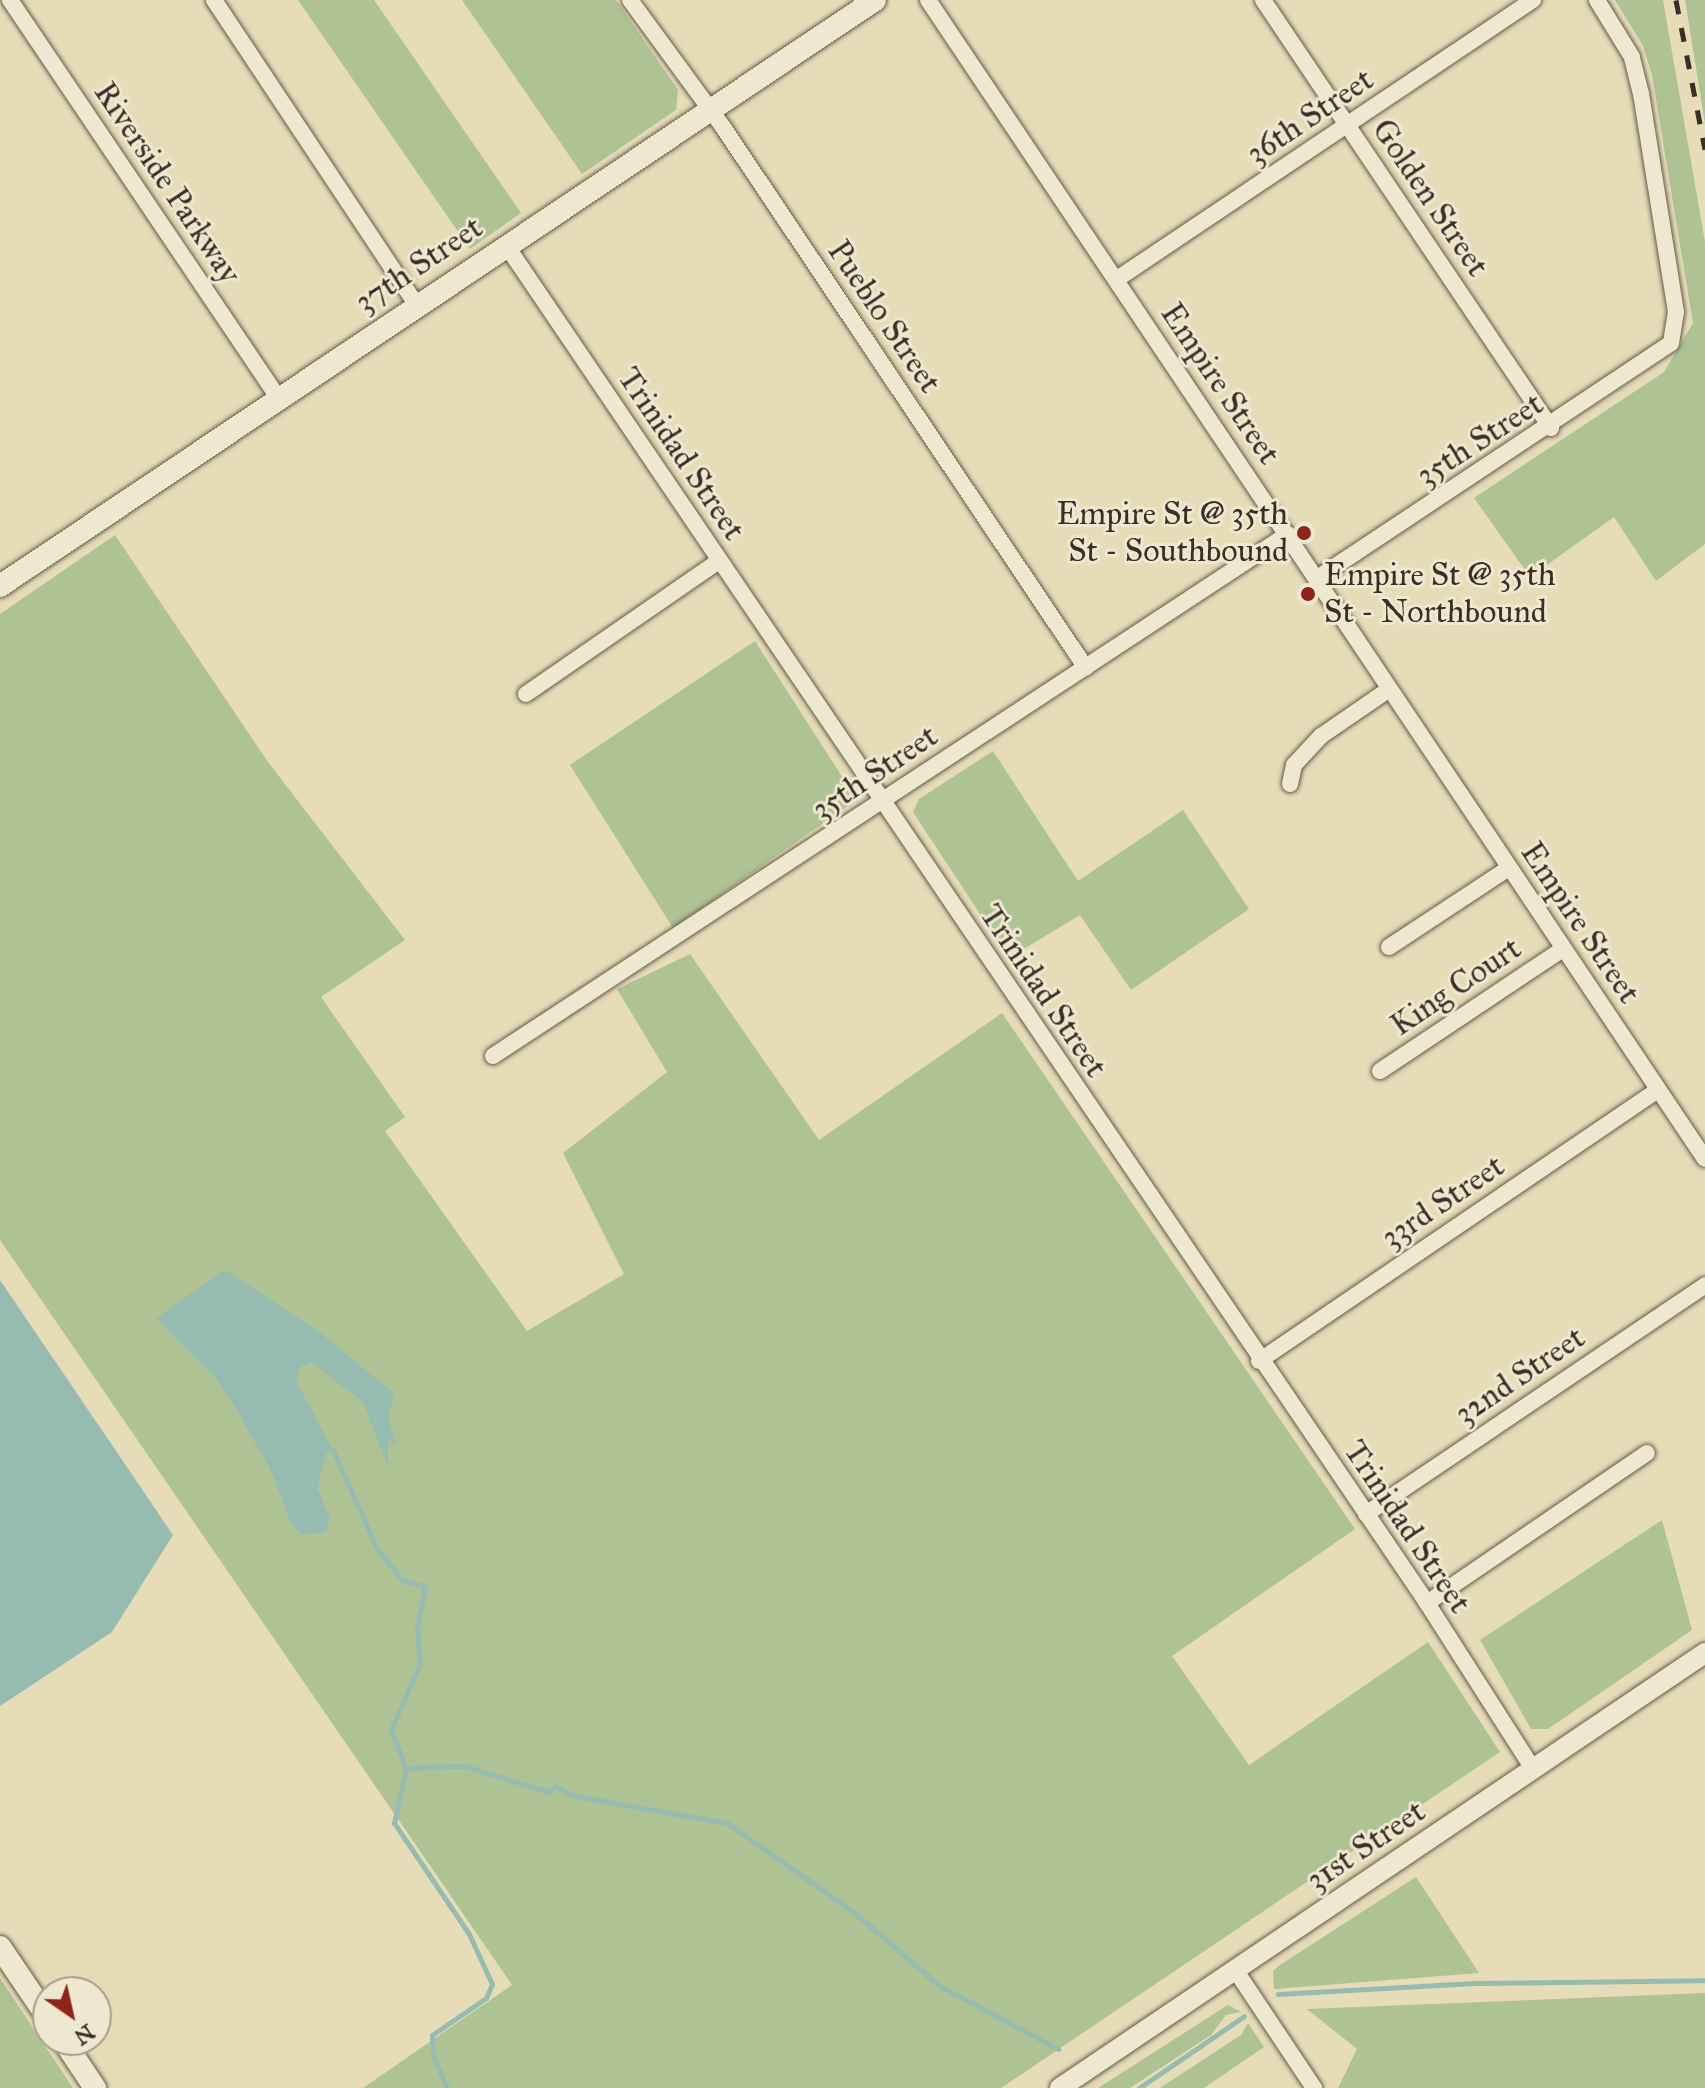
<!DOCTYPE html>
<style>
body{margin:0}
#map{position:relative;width:1705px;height:2088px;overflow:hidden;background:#e6dcb8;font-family:"IM FELL Great Primer",serif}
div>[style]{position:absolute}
.green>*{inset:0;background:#afc294}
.water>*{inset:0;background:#96bbb1}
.stream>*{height:5px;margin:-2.5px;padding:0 2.5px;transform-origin:2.5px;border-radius:2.5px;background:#96bbb1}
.roads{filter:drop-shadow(0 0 2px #655a4a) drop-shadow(0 0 2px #655a4a)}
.minor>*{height:16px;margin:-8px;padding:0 8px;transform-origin:8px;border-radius:8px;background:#efe8d1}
.tertiary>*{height:20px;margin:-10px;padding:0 10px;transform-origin:10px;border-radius:10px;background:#efe8d1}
.secondary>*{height:22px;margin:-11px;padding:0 11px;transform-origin:11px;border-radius:11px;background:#efe8d1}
.rail>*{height:5px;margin-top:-2.5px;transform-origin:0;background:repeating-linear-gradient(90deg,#3a2f26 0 14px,transparent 0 28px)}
.dots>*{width:22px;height:22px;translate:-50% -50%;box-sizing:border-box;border:4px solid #efe8d1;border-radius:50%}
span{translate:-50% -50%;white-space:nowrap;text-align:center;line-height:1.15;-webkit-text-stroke:6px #efe8d1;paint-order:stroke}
.street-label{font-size:32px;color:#3a2f26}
.poi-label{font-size:32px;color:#3a2f26}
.right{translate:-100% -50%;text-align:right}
.left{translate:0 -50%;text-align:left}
.north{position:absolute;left:32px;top:1976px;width:80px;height:80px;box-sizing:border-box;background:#efe8d1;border:2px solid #a79e8d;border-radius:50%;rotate:146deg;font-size:22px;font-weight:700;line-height:32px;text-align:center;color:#3a2f26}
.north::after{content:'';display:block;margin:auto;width:28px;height:36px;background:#8f2418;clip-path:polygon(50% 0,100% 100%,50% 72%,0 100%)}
</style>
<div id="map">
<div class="green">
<div style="clip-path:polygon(298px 0,374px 0,521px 213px,470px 249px)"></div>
<div style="clip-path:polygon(462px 0,616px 0,678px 90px,676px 110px,582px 174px)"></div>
<div style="clip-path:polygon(1615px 0,1663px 0,1705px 242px,1705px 544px,1656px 581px,1614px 517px,1530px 577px,1474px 498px,1664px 372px,1693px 323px,1652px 75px,1643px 46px)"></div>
<div style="clip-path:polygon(1685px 0,1705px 0,1705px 124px,1702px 105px)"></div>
<div style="clip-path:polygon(115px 535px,268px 762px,405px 940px,321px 997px,405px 1117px,385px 1131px,527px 1331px,624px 1274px,563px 1153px,667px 1072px,617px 989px,690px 954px,819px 1140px,1002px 1013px,1355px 1529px,1172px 1656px,1249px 1765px,1428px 1642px,1500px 1752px,1001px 2088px,363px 2088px,512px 1985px,0 1240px,0 614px)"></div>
<div style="clip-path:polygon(755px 641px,850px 789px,852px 803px,673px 928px,570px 765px)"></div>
<div style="clip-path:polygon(993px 751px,1078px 881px,1183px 810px,1249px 909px,1131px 990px,1080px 915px,1009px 958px,913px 812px,919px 799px)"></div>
<div style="clip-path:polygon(1662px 1520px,1692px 1630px,1548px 1729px,1531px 1729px,1480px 1640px)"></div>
<div style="clip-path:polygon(1416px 1877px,1479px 1973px,1274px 1989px,1273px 1971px,1280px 1965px)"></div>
<div style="clip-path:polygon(0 1978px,73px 2088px,0 2088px)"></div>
<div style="clip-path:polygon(1705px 1993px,1705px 2088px,1338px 2088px,1357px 2049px,1307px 2009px)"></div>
<div style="clip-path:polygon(1228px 2005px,1241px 2012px,1226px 2015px,1211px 2035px,1130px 2088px,1098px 2088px)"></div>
<div style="clip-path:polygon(1248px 2023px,1264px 2047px,1204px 2088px,1160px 2088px,1241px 2035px)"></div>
</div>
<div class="water">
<div style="clip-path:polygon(225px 1270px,318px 1331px,394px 1393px,388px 1419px,397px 1446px,388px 1439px,388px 1467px,363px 1402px,311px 1362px,300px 1367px,296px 1381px,333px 1450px,326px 1454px,317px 1488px,330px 1518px,326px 1532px,301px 1535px,290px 1521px,273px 1475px,241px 1417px,214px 1376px,156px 1318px)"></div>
<div style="clip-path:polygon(0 1280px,173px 1535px,112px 1632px,0 1706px)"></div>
</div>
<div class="stream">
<div style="left:333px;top:1450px;width:108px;rotate:66deg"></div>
<div style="left:377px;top:1549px;width:40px;rotate:51deg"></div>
<div style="left:402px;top:1580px;width:24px;rotate:15deg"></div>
<div style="left:425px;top:1586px;width:43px;rotate:100.8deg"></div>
<div style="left:417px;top:1628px;width:35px;rotate:85deg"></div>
<div style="left:420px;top:1663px;width:73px;rotate:113.4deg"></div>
<div style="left:391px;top:1730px;width:42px;rotate:69deg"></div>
<div style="left:1278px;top:1994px;width:197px;rotate:-3.2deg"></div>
<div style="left:1475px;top:1983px;width:230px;rotate:-0.7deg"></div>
<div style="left:447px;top:2088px;width:36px;rotate:-113deg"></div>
<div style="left:433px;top:2055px;width:20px;rotate:-93deg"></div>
<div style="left:432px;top:2035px;width:65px;rotate:-34.4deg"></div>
<div style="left:486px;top:1998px;width:15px;rotate:-67deg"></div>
<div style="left:492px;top:1984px;width:55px;rotate:-114.7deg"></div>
<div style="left:469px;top:1934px;width:134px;rotate:-124deg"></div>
<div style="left:394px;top:1823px;width:55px;rotate:-77.5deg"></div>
<div style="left:406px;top:1769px;width:16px;rotate:-7deg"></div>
<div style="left:422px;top:1767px;width:42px;rotate:-1.4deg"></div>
<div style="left:464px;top:1766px;width:89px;rotate:17deg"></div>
<div style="left:549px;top:1792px;width:8px;rotate:-45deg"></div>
<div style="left:555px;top:1786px;width:22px;rotate:27deg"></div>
<div style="left:575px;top:1796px;width:154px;rotate:10.1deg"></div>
<div style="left:727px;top:1823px;width:156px;rotate:35.1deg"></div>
<div style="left:855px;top:1913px;width:112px;rotate:40.7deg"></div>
<div style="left:940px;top:1986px;width:134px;rotate:28.1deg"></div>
<div style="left:1139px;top:2088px;width:127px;rotate:-34.4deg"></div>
</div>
<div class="roads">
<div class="minor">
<div style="left:10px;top:0;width:480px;rotate:56deg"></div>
<div style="left:214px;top:0;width:366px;rotate:56.4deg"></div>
<div style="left:630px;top:0;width:157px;rotate:53.8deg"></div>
<div style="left:723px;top:127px;width:651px;rotate:56.14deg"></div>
<div style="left:928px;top:0;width:1395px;rotate:56.16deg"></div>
<div style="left:1263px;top:0;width:516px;rotate:56.06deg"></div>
<div style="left:506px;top:245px;width:1641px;rotate:55.85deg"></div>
<div style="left:1427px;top:1603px;width:197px;rotate:57.4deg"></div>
<div style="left:1117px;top:279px;width:501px;rotate:-33.85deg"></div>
<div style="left:1316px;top:579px;width:426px;rotate:-33.6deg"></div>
<div style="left:1671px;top:343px;width:31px;rotate:-81deg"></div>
<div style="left:1676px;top:312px;width:221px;rotate:-99.1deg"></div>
<div style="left:1641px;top:94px;width:38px;rotate:-104deg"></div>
<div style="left:1632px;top:57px;width:67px;rotate:-121.6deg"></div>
<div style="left:526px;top:694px;width:234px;rotate:-34.6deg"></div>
<div style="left:1290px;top:784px;width:19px;rotate:-78deg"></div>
<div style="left:1294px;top:765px;width:40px;rotate:-47deg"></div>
<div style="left:1321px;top:736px;width:81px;rotate:-34.5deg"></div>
<div style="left:1389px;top:947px;width:144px;rotate:-33.4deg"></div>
<div style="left:493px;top:1056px;width:951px;rotate:-33.29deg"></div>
<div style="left:1380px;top:1071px;width:220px;rotate:-33.7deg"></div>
<div style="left:1259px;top:1361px;width:482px;rotate:-34.2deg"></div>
<div style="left:1366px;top:1514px;width:409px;rotate:-34deg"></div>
<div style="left:1427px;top:1603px;width:266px;rotate:-34.3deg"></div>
<div style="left:1236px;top:1971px;width:141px;rotate:56.3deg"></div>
</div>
<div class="tertiary">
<div style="left:1060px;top:2088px;width:778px;rotate:-34deg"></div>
</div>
<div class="secondary">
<div style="left:0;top:586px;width:1053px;rotate:-33.81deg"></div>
<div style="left:0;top:1947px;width:86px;rotate:55.9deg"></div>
<div style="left:63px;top:2040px;width:58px;rotate:56.3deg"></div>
</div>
</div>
<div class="rail">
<div style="left:1676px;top:0;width:152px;rotate:79deg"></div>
</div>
<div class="dots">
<div style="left:1304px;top:533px;background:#8f2418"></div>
<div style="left:1308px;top:594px;background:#8f2418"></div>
</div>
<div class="street-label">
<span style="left:1310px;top:117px;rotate:-34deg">36th Street</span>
<span style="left:167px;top:183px;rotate:56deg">Riverside Parkway</span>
<span style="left:1430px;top:198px;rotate:56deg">Golden Street</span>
<span style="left:419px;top:265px;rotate:-34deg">37th Street</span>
<span style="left:884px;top:317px;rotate:56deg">Pueblo Street</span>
<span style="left:1220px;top:384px;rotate:56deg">Empire Street</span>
<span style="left:1480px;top:440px;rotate:-33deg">35th Street</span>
<span style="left:681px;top:454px;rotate:56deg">Trinidad Street</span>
<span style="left:875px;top:773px;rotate:-34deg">35th Street</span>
<span style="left:1580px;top:923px;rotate:56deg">Empire Street</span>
<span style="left:1456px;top:987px;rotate:-34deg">King Court</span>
<span style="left:1043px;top:991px;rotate:56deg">Trinidad Street</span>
<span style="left:1443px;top:1202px;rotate:-34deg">33rd Street</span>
<span style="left:1520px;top:1376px;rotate:-34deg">32nd Street</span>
<span style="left:1407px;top:1527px;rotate:56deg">Trinidad Street</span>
<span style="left:1366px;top:1846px;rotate:-34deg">31st Street</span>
</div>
<div class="poi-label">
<span class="right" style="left:1288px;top:533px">Empire St @ 35th<br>St - Southbound</span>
<span class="left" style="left:1324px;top:594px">Empire St @ 35th<br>St - Northbound</span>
</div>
<div class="north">N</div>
</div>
